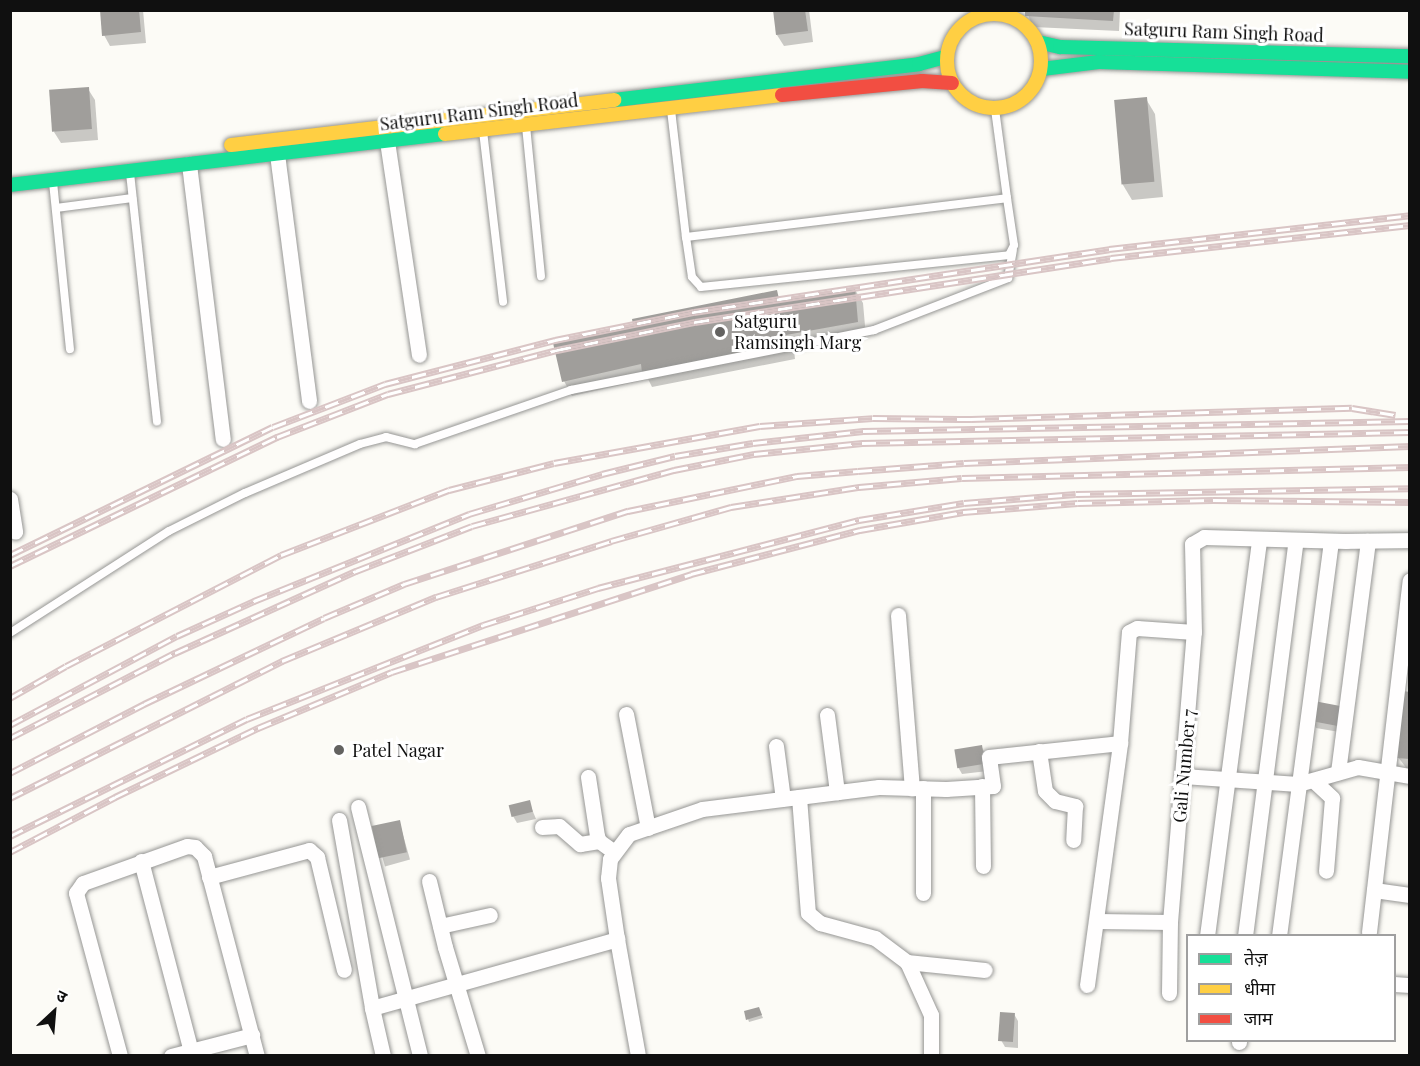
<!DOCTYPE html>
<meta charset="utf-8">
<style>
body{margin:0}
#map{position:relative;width:1420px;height:1066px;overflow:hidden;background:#fcfbf6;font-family:"Playfair Display","Noto Sans Devanagari",serif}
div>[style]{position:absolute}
.shadow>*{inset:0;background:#0003;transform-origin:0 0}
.building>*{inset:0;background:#a09e9b;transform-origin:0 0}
.roads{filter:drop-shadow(0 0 2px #969694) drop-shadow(0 0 2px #969694)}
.lane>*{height:8px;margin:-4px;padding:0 4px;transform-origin:4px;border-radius:4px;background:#fffefe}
.street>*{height:15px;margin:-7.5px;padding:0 7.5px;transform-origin:7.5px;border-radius:7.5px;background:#fffefe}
.fast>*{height:14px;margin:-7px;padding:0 7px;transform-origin:7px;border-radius:7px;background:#16e098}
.slow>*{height:14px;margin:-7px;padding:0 7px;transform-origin:7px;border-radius:7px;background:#ffcf43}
.slow>.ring{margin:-7px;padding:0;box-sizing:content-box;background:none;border:14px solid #ffcf43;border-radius:50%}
.jam>*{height:14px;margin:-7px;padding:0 7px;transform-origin:7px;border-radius:7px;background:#f24e42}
.rail>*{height:7px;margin-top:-3.5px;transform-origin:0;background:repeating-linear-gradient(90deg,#fff 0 14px,#d9c5c5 0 28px);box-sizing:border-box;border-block:2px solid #d9c5c5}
.dots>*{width:16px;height:16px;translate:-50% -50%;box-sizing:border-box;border:3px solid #fff;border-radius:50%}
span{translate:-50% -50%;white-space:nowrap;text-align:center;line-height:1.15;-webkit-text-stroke:6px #fff;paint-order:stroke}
.street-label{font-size:18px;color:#101010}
.poi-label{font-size:18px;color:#101010}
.left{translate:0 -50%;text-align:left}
.frame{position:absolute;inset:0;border:12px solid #101010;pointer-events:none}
.legend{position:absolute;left:1186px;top:934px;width:210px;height:108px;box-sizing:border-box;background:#fff;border:2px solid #9f9f9f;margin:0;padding:8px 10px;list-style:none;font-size:18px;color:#101010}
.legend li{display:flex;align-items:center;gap:12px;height:30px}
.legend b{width:30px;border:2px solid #9f9f9f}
.north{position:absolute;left:24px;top:982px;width:60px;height:60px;-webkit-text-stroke:4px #fff;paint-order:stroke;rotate:26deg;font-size:16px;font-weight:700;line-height:24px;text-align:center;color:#101010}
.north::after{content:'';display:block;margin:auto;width:21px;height:27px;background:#101010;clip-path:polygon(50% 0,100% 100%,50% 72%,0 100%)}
</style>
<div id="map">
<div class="shadow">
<div style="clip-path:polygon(101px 10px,143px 10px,146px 43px,110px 46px,104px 35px)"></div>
<div style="clip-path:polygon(774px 10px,809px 10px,813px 42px,784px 46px,777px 35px)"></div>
<div style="clip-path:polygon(1026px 10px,1120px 10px,1119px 31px,1033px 27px)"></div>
<div style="clip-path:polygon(88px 89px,95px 100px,98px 140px,61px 143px,54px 132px)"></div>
<div style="clip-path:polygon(1146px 99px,1155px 114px,1163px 197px,1132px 200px,1123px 185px,1115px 102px)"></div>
<div style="clip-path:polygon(854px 288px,863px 303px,866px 337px,794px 350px,795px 359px,652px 387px,648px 379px,572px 396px,564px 381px,776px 292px,781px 301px)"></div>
<div style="clip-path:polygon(1410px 693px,1410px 773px,1398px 757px)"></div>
<div style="clip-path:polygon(1315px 703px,1345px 733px,1316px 728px,1312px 721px)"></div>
<div style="clip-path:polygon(981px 746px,985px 753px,988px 771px,962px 774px,958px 767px)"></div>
<div style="clip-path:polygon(529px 802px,536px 819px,517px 823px,513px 816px)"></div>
<div style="left:399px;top:821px;width:40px;height:26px;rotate:74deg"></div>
<div style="clip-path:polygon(760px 1011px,763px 1018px,749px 1022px,748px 1019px)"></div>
<div style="clip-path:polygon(1014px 1014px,1018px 1021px,1018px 1048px,1005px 1047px,1001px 1040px)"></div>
</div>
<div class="building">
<div style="clip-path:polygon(100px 10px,139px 10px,141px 32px,102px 36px)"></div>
<div style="clip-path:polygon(773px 10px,805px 10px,808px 31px,776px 35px)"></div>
<div style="clip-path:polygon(1025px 10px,1114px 10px,1113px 21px,1025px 16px)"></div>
<div style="left:89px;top:87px;width:42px;height:40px;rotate:86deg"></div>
<div style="left:1147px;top:97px;width:85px;height:33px;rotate:85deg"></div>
<div style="clip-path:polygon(855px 287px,858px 322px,786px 335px,788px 344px,642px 373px,641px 364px,562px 382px,553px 343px,633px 325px,632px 319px,777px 290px,779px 299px)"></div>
<div style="clip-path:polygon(1403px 691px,1410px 692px,1410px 759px,1397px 758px)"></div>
<div style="left:1314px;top:701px;width:32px;height:20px;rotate:11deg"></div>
<div style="left:982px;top:745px;width:19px;height:28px;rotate:81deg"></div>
<div style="left:530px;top:800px;width:12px;height:22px;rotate:76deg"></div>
<div style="left:400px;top:820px;width:33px;height:29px;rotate:78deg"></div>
<div style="clip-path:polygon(759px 1007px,762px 1015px,746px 1020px,744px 1011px)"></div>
<div style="left:1000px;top:1012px;width:15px;height:29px;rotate:4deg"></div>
</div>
<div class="roads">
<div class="lane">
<div style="left:671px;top:110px;width:128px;rotate:83.3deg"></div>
<div style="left:686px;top:237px;width:323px;rotate:-6.9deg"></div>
<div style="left:1007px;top:198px;width:90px;rotate:-97.7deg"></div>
<div style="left:526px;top:126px;width:151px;rotate:84.3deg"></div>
<div style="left:483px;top:131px;width:172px;rotate:83.3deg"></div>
<div style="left:130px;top:173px;width:250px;rotate:83.8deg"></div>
<div style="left:53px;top:182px;width:168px;rotate:84.2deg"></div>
<div style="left:56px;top:208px;width:77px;rotate:-7.5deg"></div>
<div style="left:686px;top:237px;width:40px;rotate:81.5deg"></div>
<div style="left:692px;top:277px;width:13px;rotate:48deg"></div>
<div style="left:701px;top:287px;width:310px;rotate:-5.9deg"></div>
<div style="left:1009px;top:255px;width:11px;rotate:-63deg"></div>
<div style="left:1014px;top:245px;width:48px;rotate:-98.5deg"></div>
<div style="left:10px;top:633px;width:189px;rotate:-32.7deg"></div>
<div style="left:169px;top:531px;width:85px;rotate:-26.6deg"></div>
<div style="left:245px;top:493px;width:125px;rotate:-23.1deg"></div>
<div style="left:360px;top:444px;width:27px;rotate:-15deg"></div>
<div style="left:386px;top:437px;width:30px;rotate:14deg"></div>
<div style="left:415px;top:444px;width:165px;rotate:-19.1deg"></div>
<div style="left:571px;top:390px;width:309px;rotate:-11.2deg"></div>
<div style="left:874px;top:330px;width:144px;rotate:-21.2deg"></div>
<div style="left:1008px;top:278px;width:28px;rotate:-80deg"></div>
</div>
<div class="street">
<div style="left:993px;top:13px;width:3px;rotate:-90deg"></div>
<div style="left:387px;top:141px;width:216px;rotate:81.5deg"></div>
<div style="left:277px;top:154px;width:249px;rotate:82.6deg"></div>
<div style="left:189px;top:164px;width:277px;rotate:83deg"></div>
<div style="left:10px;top:499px;width:33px;rotate:81deg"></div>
<div style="left:898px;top:615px;width:174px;rotate:85.4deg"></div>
<div style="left:626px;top:714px;width:116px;rotate:79.1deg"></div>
<div style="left:827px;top:715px;width:78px;rotate:82.6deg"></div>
<div style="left:776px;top:746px;width:53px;rotate:82.5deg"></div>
<div style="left:1039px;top:751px;width:40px;rotate:81.5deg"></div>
<div style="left:1045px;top:791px;width:14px;rotate:45deg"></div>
<div style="left:1055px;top:801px;width:21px;rotate:14deg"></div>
<div style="left:1075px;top:806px;width:34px;rotate:93deg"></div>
<div style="left:1338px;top:772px;width:233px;rotate:-82.6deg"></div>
<div style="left:1183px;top:776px;width:115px;rotate:4deg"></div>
<div style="left:1298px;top:784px;width:62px;rotate:-15.8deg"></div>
<div style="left:1358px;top:767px;width:53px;rotate:9.8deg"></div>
<div style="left:588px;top:777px;width:60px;rotate:81.3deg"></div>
<div style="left:597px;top:836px;width:5px;rotate:68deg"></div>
<div style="left:599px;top:841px;width:19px;rotate:36deg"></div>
<div style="left:1314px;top:781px;width:25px;rotate:43deg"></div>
<div style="left:1332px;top:798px;width:73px;rotate:94.7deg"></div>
<div style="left:982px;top:786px;width:80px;rotate:89.3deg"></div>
<div style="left:799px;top:797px;width:116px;rotate:85.6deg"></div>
<div style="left:808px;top:913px;width:16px;rotate:40deg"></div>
<div style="left:820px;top:923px;width:57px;rotate:15.3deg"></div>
<div style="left:875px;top:938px;width:40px;rotate:37deg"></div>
<div style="left:907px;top:962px;width:58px;rotate:65.6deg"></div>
<div style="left:931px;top:1015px;width:41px;rotate:90deg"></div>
<div style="left:358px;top:807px;width:257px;rotate:76deg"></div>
<div style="left:339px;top:820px;width:191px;rotate:80deg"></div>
<div style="left:542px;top:827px;width:17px;rotate:-3deg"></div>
<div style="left:559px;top:826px;width:28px;rotate:41deg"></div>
<div style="left:580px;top:844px;width:19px;rotate:-9deg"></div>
<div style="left:141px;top:861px;width:202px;rotate:75.3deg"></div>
<div style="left:209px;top:877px;width:104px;rotate:-15.1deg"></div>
<div style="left:309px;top:850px;width:11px;rotate:41deg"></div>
<div style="left:317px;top:857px;width:116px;rotate:76.6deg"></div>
<div style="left:429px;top:881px;width:68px;rotate:76.4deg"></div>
<div style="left:445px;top:947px;width:114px;rotate:73.2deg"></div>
<div style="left:1374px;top:890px;width:36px;rotate:8deg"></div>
<div style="left:923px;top:893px;width:105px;rotate:-90deg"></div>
<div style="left:1097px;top:921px;width:73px;rotate:0.8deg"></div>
<div style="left:440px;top:926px;width:51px;rotate:-12.4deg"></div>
<div style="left:1369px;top:932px;width:354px;rotate:-83.4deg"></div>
<div style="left:1207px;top:936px;width:400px;rotate:-82.5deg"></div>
<div style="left:1245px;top:936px;width:399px;rotate:-82.7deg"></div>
<div style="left:1279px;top:936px;width:398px;rotate:-82.5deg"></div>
<div style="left:617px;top:939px;width:119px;rotate:79.8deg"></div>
<div style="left:907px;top:962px;width:78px;rotate:5.9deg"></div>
<div style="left:1394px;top:984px;width:16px;rotate:4deg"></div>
<div style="left:1087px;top:985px;width:244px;rotate:-82.2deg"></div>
<div style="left:1169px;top:993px;width:71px;rotate:-89.2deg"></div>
<div style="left:1170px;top:922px;width:291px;rotate:-85.3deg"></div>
<div style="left:1194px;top:632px;width:88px;rotate:-91.3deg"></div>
<div style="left:1192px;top:544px;width:14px;rotate:-30deg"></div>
<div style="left:1204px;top:537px;width:142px;rotate:1.6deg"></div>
<div style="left:1346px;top:541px;width:64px;rotate:-0.9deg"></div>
<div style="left:1239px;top:1042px;width:2px;rotate:-90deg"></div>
<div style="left:120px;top:1056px;width:169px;rotate:-105.1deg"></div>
<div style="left:76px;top:893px;width:12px;rotate:-55deg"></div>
<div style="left:83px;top:883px;width:110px;rotate:-19.6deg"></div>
<div style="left:187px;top:846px;width:8px;rotate:7deg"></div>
<div style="left:195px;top:847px;width:13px;rotate:45deg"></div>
<div style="left:204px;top:856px;width:207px;rotate:75.2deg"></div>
<div style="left:171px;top:1056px;width:84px;rotate:-14.5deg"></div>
<div style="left:383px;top:1056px;width:49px;rotate:-102.9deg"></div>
<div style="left:372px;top:1008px;width:255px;rotate:-15.7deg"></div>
<div style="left:617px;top:939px;width:62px;rotate:-98.4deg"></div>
<div style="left:608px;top:878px;width:19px;rotate:-84deg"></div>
<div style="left:610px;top:859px;width:31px;rotate:-53deg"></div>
<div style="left:629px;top:834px;width:77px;rotate:-18.9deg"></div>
<div style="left:702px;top:809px;width:178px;rotate:-7.1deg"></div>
<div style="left:879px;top:787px;width:67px;rotate:1.7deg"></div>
<div style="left:946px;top:789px;width:47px;rotate:-3.7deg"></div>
<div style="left:993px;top:786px;width:29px;rotate:-98deg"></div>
<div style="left:989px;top:757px;width:132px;rotate:-6.1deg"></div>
<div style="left:1120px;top:743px;width:111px;rotate:-85.4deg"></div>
<div style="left:1129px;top:632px;width:9px;rotate:-27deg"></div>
<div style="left:1137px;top:628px;width:57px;rotate:4deg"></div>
</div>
<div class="fast">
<div style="left:1038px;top:42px;width:23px;rotate:13deg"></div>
<div style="left:1060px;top:47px;width:350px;rotate:1.5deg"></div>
<div style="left:1042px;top:69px;width:57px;rotate:-7deg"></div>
<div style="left:1099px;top:62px;width:311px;rotate:1.8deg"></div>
<div style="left:614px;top:100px;width:307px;rotate:-6.7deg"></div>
<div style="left:919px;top:64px;width:28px;rotate:-15deg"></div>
<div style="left:10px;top:185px;width:438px;rotate:-6.7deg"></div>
</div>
<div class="slow">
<div class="ring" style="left:947px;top:14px;width:80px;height:80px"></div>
<div style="left:445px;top:134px;width:339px;rotate:-6.6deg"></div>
<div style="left:231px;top:145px;width:386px;rotate:-6.7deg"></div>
</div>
<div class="jam">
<div style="left:782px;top:95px;width:141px;rotate:-5.7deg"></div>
<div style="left:922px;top:81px;width:30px;rotate:4deg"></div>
</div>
</div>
<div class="rail">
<div style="left:10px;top:555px;width:292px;rotate:-26deg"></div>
<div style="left:273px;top:427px;width:120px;rotate:-21deg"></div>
<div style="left:385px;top:384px;width:176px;rotate:-14.5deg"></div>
<div style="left:555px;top:340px;width:142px;rotate:-11.4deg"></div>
<div style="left:694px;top:312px;width:420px;rotate:-8.6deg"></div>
<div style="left:1109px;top:249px;width:303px;rotate:-6.4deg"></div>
<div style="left:10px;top:566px;width:297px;rotate:-25.8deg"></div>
<div style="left:277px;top:437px;width:119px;rotate:-21.2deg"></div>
<div style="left:388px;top:394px;width:175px;rotate:-14.6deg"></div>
<div style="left:557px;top:350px;width:141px;rotate:-11.5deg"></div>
<div style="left:695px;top:322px;width:421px;rotate:-8.7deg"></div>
<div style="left:1111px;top:258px;width:301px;rotate:-6.3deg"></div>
<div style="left:10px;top:698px;width:64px;rotate:-29.7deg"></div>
<div style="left:66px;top:666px;width:242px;rotate:-27.3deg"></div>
<div style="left:281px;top:555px;width:180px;rotate:-21.2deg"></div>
<div style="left:449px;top:490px;width:108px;rotate:-14.4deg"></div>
<div style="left:554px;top:463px;width:209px;rotate:-10.2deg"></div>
<div style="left:760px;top:426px;width:113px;rotate:-4deg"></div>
<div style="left:873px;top:418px;width:98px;rotate:0.6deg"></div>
<div style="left:971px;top:419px;width:381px;rotate:-1.7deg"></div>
<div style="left:1352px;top:408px;width:44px;rotate:9.2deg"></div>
<div style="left:10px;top:725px;width:189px;rotate:-28.1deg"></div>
<div style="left:177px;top:636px;width:85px;rotate:-24.4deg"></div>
<div style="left:254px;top:601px;width:232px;rotate:-22deg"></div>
<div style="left:469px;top:514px;width:139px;rotate:-16.7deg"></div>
<div style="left:602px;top:474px;width:75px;rotate:-13.9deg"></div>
<div style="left:675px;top:456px;width:79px;rotate:-9.5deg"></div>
<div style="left:753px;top:443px;width:111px;rotate:-6.2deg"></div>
<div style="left:863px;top:431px;width:547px;rotate:-1.05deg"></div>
<div style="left:10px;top:738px;width:186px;rotate:-27.3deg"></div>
<div style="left:175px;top:653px;width:199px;rotate:-24.4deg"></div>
<div style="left:356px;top:571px;width:124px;rotate:-21.2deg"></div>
<div style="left:472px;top:526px;width:210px;rotate:-15.5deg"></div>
<div style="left:674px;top:470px;width:82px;rotate:-11.3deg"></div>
<div style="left:754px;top:454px;width:109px;rotate:-5.8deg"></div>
<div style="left:862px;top:443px;width:548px;rotate:-1.15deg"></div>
<div style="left:10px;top:773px;width:151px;rotate:-27.2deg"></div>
<div style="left:144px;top:704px;width:199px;rotate:-25.5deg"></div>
<div style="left:324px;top:618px;width:87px;rotate:-23deg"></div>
<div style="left:404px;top:584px;width:236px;rotate:-18.1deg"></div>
<div style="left:628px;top:511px;width:173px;rotate:-11.7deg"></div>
<div style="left:797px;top:476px;width:61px;rotate:-4.7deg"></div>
<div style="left:858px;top:471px;width:106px;rotate:-4.3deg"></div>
<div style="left:964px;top:463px;width:446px;rotate:-2.2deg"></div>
<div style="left:10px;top:798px;width:305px;rotate:-26.7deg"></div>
<div style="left:282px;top:661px;width:167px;rotate:-22.6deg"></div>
<div style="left:436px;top:597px;width:184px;rotate:-17.7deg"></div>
<div style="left:611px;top:541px;width:125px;rotate:-15.8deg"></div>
<div style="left:731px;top:507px;width:130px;rotate:-8.9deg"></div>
<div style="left:859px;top:487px;width:103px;rotate:-5deg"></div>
<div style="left:962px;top:478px;width:448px;rotate:-1.4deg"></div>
<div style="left:10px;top:836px;width:264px;rotate:-26.3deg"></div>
<div style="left:247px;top:719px;width:254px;rotate:-21.7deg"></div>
<div style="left:483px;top:625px;width:121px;rotate:-17.8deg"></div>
<div style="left:598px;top:588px;width:270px;rotate:-14.6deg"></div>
<div style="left:859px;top:520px;width:106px;rotate:-9.2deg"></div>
<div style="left:964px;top:503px;width:112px;rotate:-4.6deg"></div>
<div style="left:1076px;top:494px;width:334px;rotate:-1deg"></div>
<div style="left:10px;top:852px;width:119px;rotate:-27.6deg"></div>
<div style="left:115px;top:797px;width:159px;rotate:-25.8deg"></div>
<div style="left:258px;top:728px;width:145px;rotate:-22.7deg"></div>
<div style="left:392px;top:672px;width:315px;rotate:-18.1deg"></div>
<div style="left:691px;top:574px;width:175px;rotate:-14.6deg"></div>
<div style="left:860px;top:530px;width:105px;rotate:-9.9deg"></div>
<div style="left:963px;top:512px;width:115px;rotate:-4.5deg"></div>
<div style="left:1078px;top:503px;width:135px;rotate:-1.3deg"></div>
<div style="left:1213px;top:500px;width:197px;rotate:0.6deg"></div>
</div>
<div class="dots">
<div style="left:720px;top:332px;background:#636260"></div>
<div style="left:339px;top:750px;background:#636260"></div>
</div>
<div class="street-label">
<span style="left:1224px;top:32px;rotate:2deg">Satguru Ram Singh Road</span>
<span style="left:479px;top:112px;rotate:-7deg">Satguru Ram Singh Road</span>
<span style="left:1184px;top:766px;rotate:-85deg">Gali Number 7</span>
</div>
<div class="poi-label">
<span class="left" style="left:734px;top:332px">Satguru<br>Ramsingh Marg</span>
<span class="left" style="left:352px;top:750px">Patel Nagar</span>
</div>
<div class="frame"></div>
<ul class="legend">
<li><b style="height:8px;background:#16e098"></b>तेज़</li>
<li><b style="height:8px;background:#ffcf43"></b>धीमा</li>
<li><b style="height:8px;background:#f24e42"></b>जाम</li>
</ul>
<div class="north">उ</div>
</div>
